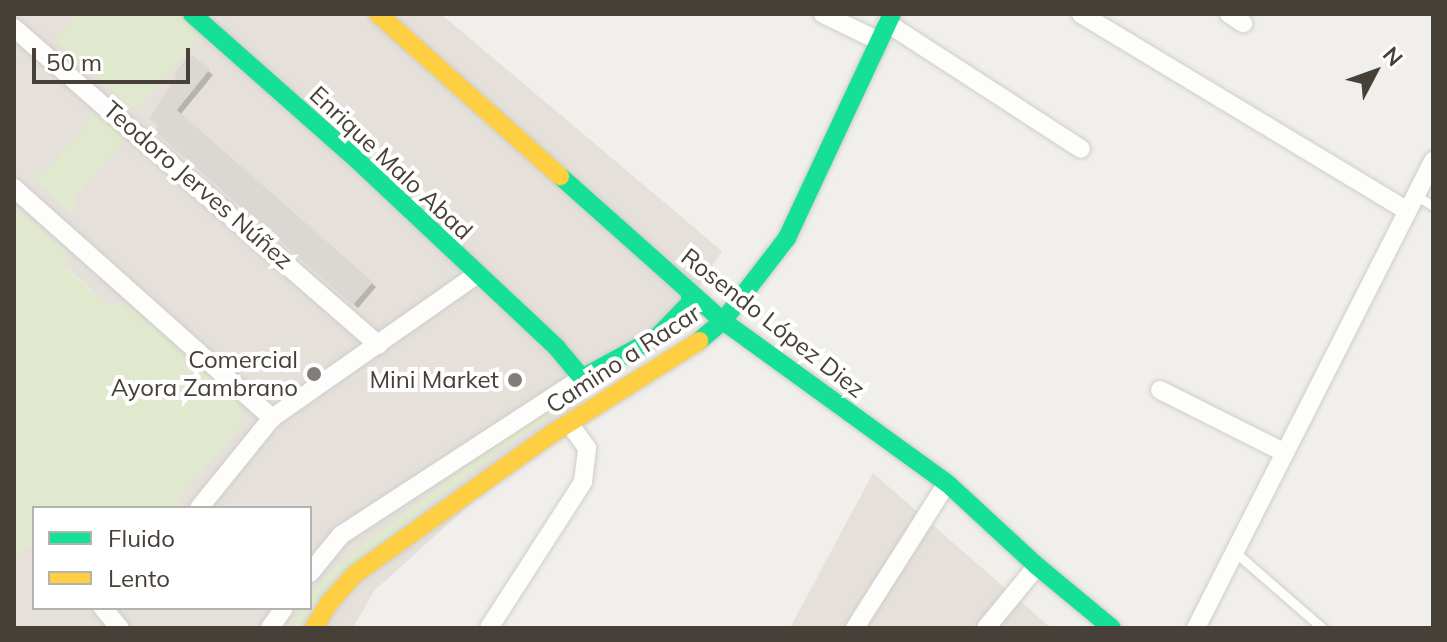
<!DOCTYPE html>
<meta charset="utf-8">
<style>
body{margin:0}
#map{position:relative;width:1447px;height:642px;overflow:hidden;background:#f1efeb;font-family:Mulish,sans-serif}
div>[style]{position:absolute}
.residential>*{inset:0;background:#e5e0da}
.green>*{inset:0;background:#e0e9cd}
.shadow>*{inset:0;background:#0003}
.building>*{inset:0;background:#dbd8d4}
.roads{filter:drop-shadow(0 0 2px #cfcdc9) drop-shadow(0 0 2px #cfcdc9)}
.lane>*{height:9px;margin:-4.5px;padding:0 4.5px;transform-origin:4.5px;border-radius:4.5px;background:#fdfdfc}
.street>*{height:18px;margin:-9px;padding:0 9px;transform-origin:9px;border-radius:9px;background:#fdfdfc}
.fast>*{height:18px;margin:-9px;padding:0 9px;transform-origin:9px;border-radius:9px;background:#16e098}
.slow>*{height:18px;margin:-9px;padding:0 9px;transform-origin:9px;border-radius:9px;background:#ffcf43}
.dots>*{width:22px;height:22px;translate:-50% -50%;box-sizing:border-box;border:4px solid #fff;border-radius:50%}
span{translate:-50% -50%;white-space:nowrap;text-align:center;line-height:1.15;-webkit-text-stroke:8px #fff;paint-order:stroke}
.street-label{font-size:24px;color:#474038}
.poi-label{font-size:24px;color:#474038}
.right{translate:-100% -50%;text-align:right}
.frame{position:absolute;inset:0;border:16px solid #474038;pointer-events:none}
.legend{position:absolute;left:32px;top:506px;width:280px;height:104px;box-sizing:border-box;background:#fff;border:2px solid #b5b3af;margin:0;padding:10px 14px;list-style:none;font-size:24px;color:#474038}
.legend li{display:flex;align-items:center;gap:16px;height:40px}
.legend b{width:40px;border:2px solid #b5b3af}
.north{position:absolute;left:1335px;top:32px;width:80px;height:80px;-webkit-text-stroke:6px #fff;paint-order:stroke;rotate:49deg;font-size:22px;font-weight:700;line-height:32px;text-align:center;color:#474038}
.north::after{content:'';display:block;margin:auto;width:28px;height:36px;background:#474038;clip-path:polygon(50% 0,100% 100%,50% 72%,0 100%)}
.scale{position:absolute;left:32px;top:48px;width:158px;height:36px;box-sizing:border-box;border:4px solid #474038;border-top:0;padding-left:10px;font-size:24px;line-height:28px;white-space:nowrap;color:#474038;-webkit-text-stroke:6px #fff;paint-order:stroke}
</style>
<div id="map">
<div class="residential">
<div style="clip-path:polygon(14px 14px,441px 14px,722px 251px,683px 311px,374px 591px,353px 628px,14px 628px,14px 557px,34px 542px,34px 608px,310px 608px,310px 508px,174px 508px,186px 488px,127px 304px,108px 307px,66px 267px,66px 252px,14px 206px)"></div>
<div style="clip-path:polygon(873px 473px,1051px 628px,790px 628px)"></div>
</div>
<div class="green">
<div style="clip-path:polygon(77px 14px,179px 14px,202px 34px,137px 111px,54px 40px)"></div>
<div style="clip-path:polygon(95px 109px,128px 137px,76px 196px,73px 214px,28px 174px,40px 175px,49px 168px,79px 135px)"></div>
<div style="clip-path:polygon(14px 206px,66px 252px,66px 268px,108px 307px,127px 304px,234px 396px,242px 412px,241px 426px,186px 488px,174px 508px,34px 508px,34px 542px,14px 557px)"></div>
<div style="clip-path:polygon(586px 382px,581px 397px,500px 450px,334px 580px,298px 628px,287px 628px,302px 608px,310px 608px,310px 597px,328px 574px,350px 555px,491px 447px)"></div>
</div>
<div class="shadow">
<div style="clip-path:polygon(208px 71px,213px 75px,180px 115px,376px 287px,358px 308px,179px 151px,160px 127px)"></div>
</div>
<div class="building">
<div style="clip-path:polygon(190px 54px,210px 69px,177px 110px,373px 282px,353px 305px,155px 131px,158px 126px,149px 118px,177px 76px,174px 74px)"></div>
</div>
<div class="roads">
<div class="lane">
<div style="left:1415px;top:195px;width:21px;rotate:31deg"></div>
<div style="left:1235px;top:552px;width:116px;rotate:41.1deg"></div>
</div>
<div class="street">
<div style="left:823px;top:14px;width:60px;rotate:25.7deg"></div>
<div style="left:1081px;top:14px;width:381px;rotate:31.1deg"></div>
<div style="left:1229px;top:14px;width:17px;rotate:33deg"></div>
<div style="left:887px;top:23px;width:231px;rotate:33deg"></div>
<div style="left:14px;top:28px;width:483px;rotate:41deg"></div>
<div style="left:14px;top:188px;width:346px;rotate:41.7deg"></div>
<div style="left:1160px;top:390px;width:140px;rotate:26.7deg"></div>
<div style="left:199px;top:508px;width:116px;rotate:-51deg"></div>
<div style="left:272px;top:418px;width:249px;rotate:-35deg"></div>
<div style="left:310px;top:573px;width:49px;rotate:-50.8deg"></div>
<div style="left:341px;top:535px;width:288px;rotate:-33.1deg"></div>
<div style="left:103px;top:608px;width:26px;rotate:50deg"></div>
<div style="left:270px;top:628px;width:24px;rotate:-55deg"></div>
<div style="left:489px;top:628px;width:174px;rotate:-57.2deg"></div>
<div style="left:583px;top:482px;width:34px;rotate:-83deg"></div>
<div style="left:587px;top:448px;width:31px;rotate:-126deg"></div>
<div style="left:855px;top:628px;width:172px;rotate:-57.6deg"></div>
<div style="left:986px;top:628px;width:80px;rotate:-50.6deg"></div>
<div style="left:1196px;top:628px;width:524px;rotate:-63.09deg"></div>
</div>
<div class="fast">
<div style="left:192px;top:14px;width:219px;rotate:41.5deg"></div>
<div style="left:356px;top:159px;width:276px;rotate:43.2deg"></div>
<div style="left:557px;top:348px;width:39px;rotate:50deg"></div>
<div style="left:582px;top:378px;width:85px;rotate:-28.7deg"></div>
<div style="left:657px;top:337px;width:47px;rotate:-45.9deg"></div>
<div style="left:690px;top:303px;width:11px;rotate:-90deg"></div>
<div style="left:560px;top:176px;width:218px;rotate:41.7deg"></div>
<div style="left:723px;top:321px;width:276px;rotate:35.9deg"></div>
<div style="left:947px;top:483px;width:122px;rotate:42.7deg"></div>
<div style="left:1037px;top:566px;width:97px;rotate:39.6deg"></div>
<div style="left:699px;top:341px;width:31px;rotate:-40deg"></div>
<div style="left:723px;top:321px;width:105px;rotate:-52.4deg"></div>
<div style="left:787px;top:238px;width:247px;rotate:-64.9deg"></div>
</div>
<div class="slow">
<div style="left:378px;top:14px;width:244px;rotate:41.7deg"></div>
<div style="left:314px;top:628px;width:29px;rotate:-59deg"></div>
<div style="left:329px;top:603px;width:39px;rotate:-48deg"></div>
<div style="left:355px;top:574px;width:243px;rotate:-35.5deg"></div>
<div style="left:553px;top:433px;width:173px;rotate:-32.2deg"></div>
</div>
</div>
<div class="dots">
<div style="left:314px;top:374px;background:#827d77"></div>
<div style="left:515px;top:380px;background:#827d77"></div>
</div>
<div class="street-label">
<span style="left:391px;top:163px;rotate:43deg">Enrique Malo Abad</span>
<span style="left:198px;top:185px;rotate:41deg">Teodoro Jerves Núñez</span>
<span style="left:773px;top:323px;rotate:38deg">Rosendo López Diez</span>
<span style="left:623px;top:359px;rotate:-33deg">Camino a Racar</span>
</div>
<div class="poi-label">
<span class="right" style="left:298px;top:374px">Comercial<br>Ayora Zambrano</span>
<span class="right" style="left:499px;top:380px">Mini Market</span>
</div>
<div class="frame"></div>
<ul class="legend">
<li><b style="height:10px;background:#16e098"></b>Fluido</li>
<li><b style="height:10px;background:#ffcf43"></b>Lento</li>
</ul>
<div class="north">N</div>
<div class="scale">50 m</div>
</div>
